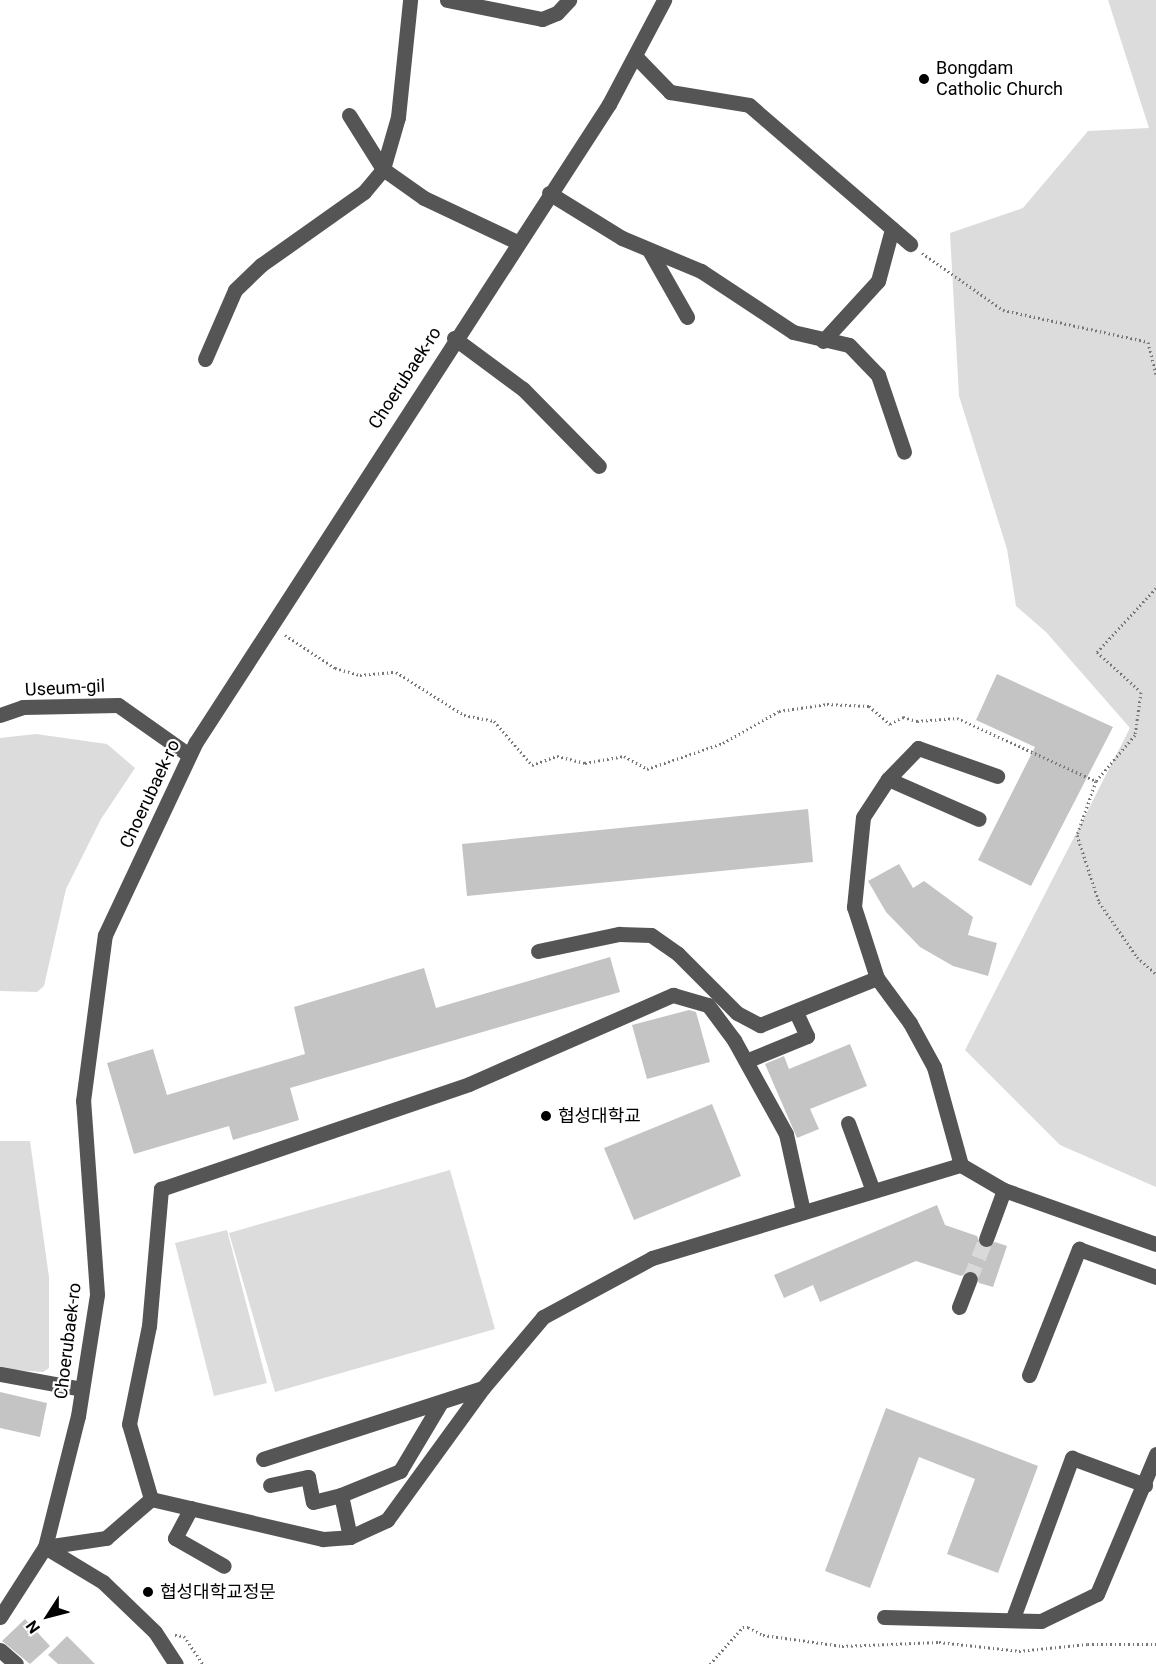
<!DOCTYPE html>
<meta charset="utf-8">
<style>
body{margin:0}
#map{position:relative;width:1156px;height:1664px;overflow:hidden;background:#fff;font-family:Roboto,"Noto Sans KR",sans-serif}
div>[style]{position:absolute}
[style*='--x']{left:calc(var(--x)*1px);top:calc(var(--y)*1px);width:calc(var(--w)*1px);rotate:calc(var(--a)*1deg)}
.green>*{inset:0;background:#dcdcdc}
.building>*{inset:0;background:#c4c4c4}
.minor-tunnel>*{height:15px;margin-top:-7.5px;transform-origin:0;background:repeating-linear-gradient(90deg,#d9d9d9 0 15px,transparent 0 23px)}
.path>*{height:3px;margin-top:-1.5px;transform-origin:0;background:repeating-linear-gradient(90deg,#777 0 1.5px,transparent 0 4.5px)}
.minor>*{height:15px;margin:-7.5px;padding:0 7.5px;transform-origin:7.5px;border-radius:7.5px;background:#555}
.dots>*{width:16px;height:16px;translate:-50% -50%;box-sizing:border-box;border:3px solid #fff;border-radius:50%}
span{translate:-50% -50%;white-space:nowrap;text-align:center;line-height:1.15;-webkit-text-stroke:4.5px #fff;paint-order:stroke}
.poi-label{font-size:18px;color:#000}
.left{translate:0 -50%;text-align:left}
.street-label{font-size:18px;color:#000}
.north{position:absolute;left:18px;top:1586px;width:60px;height:60px;-webkit-text-stroke:4px #fff;paint-order:stroke;rotate:234deg;font-size:16px;font-weight:700;line-height:24px;text-align:center;color:#000}
.north::after{content:'';display:block;margin:auto;width:21px;height:27px;background:#000;clip-path:polygon(50% 0,100% 100%,50% 72%,0 100%)}
</style>
<div id="map">
<div class="green">
<i style="clip-path:polygon(1108px 0,1156px 0,1156px 1187px,1060px 1145px,965px 1050px,1130px 728px,1046px 632px,1016px 606px,1007px 549px,959px 396px,950px 233px,1023px 208px,1088px 131px,1149px 128px)"></i>
<i style="clip-path:polygon(36px 734px,107px 744px,135px 768px,101px 819px,66px 889px,44px 986px,37px 992px,0 991px,0 738px)"></i>
<i style="clip-path:polygon(0 1141px,30px 1141px,49px 1277px,49px 1368px,43px 1372px,0 1369px)"></i>
<i style="clip-path:polygon(450px 1170px,495px 1329px,275px 1392px,229px 1233px)"></i>
<i style="clip-path:polygon(227px 1230px,267px 1383px,214px 1396px,175px 1243px)"></i>
</div>
<div class="building">
<i style="clip-path:polygon(997px 674px,1113px 727px,1031px 886px,978px 860px,1035px 747px,976px 720px)"></i>
<i style="clip-path:polygon(808px 809px,813px 862px,467px 896px,462px 844px)"></i>
<i style="clip-path:polygon(899px 864px,913px 888px,924px 881px,973px 917px,968px 935px,997px 943px,988px 976px,953px 966px,920px 947px,886px 912px,868px 881px)"></i>
<i style="clip-path:polygon(610px 957px,620px 992px,290px 1088px,299px 1120px,233px 1140px,229px 1126px,134px 1154px,107px 1063px,153px 1049px,167px 1095px,305px 1054px,294px 1007px,424px 968px,436px 1008px)"></i>
<i style="clip-path:polygon(689px 1010px,696px 1012px,710px 1062px,647px 1079px,632px 1025px)"></i>
<i style="clip-path:polygon(850px 1044px,867px 1086px,810px 1109px,819px 1129px,797px 1138px,765px 1064px,784px 1056px,789px 1069px)"></i>
<i style="clip-path:polygon(712px 1104px,741px 1176px,634px 1220px,604px 1148px)"></i>
<i style="clip-path:polygon(937px 1205px,945px 1225px,977px 1236px,982px 1248px,995px 1242px,1007px 1246px,993px 1287px,979px 1283px,973px 1270px,961px 1276px,916px 1261px,820px 1302px,813px 1285px,784px 1298px,774px 1275px)"></i>
<i style="clip-path:polygon(0 1392px,47px 1403px,40px 1437px,0 1428px)"></i>
<i style="clip-path:polygon(886px 1408px,1038px 1466px,998px 1573px,947px 1554px,975px 1479px,919px 1457px,870px 1588px,825px 1571px)"></i>
<i style="clip-path:polygon(25px 1619px,50px 1646px,30px 1664px,2px 1641px)"></i>
<i style="clip-path:polygon(67px 1636px,95px 1664px,58px 1664px,48px 1655px)"></i>
</div>
<div class="minor-tunnel">
<i style="--x:970;--y:1279;--w:43;--a:-68.2"></i>
</div>
<div class="path">
<i style="--x:922;--y:253;--w:99;--a:35.1"></i>
<i style="--x:1003;--y:310;--w:148;--a:12.4"></i>
<i style="--x:1148;--y:342;--w:33;--a:76"></i>
<i style="--x:1156;--y:588;--w:87;--a:132.7"></i>
<i style="--x:1097;--y:652;--w:59;--a:42.3"></i>
<i style="--x:1141;--y:692;--w:43;--a:97.9"></i>
<i style="--x:1135;--y:735;--w:60;--a:130.3"></i>
<i style="--x:1096;--y:781;--w:57;--a:109.4"></i>
<i style="--x:1077;--y:835;--w:71;--a:71.8"></i>
<i style="--x:1099;--y:902;--w:67;--a:55.4"></i>
<i style="--x:1137;--y:957;--w:25;--a:42"></i>
<i style="--x:285;--y:635;--w:60;--a:33.4"></i>
<i style="--x:335;--y:668;--w:26;--a:16"></i>
<i style="--x:360;--y:675;--w:36;--a:-5"></i>
<i style="--x:396;--y:672;--w:80;--a:32.3"></i>
<i style="--x:464;--y:715;--w:31;--a:11"></i>
<i style="--x:494;--y:721;--w:58;--a:49.2"></i>
<i style="--x:532;--y:765;--w:27;--a:-20"></i>
<i style="--x:557;--y:756;--w:29;--a:14"></i>
<i style="--x:585;--y:763;--w:40;--a:-10"></i>
<i style="--x:624;--y:756;--w:26;--a:29"></i>
<i style="--x:647;--y:769;--w:80;--a:-18.9"></i>
<i style="--x:723;--y:743;--w:64;--a:-29.7"></i>
<i style="--x:779;--y:711;--w:49;--a:-8.3"></i>
<i style="--x:827;--y:704;--w:42;--a:2.7"></i>
<i style="--x:869;--y:706;--w:28;--a:41"></i>
<i style="--x:890;--y:724;--w:15;--a:-28"></i>
<i style="--x:903;--y:717;--w:15;--a:16"></i>
<i style="--x:917;--y:721;--w:40;--a:-4.3"></i>
<i style="--x:957;--y:718;--w:153;--a:24.4"></i>
<i style="--x:175;--y:1635;--w:9;--a:6"></i>
<i style="--x:184;--y:1636;--w:34;--a:56"></i>
<i style="--x:710;--y:1664;--w:50;--a:-48.3"></i>
<i style="--x:743;--y:1627;--w:5;--a:0"></i>
<i style="--x:748;--y:1627;--w:17;--a:28"></i>
<i style="--x:763;--y:1635;--w:80;--a:7.9"></i>
<i style="--x:842;--y:1646;--w:97;--a:-2.4"></i>
<i style="--x:939;--y:1642;--w:81;--a:6.4"></i>
<i style="--x:1019;--y:1651;--w:69;--a:-5.8"></i>
<i style="--x:1088;--y:1644;--w:68;--a:0"></i>
</div>
<div class="minor">
<i style="--x:447;--y:0;--w:97;--a:11.3"></i>
<i style="--x:542;--y:19;--w:16;--a:-22"></i>
<i style="--x:557;--y:13;--w:18;--a:-47"></i>
<i style="--x:636;--y:57;--w:49;--a:45.8"></i>
<i style="--x:670;--y:92;--w:80;--a:9.3"></i>
<i style="--x:749;--y:105;--w:213;--a:40.8"></i>
<i style="--x:349;--y:115;--w:64;--a:57.8"></i>
<i style="--x:383;--y:169;--w:50;--a:35.3"></i>
<i style="--x:424;--y:198;--w:103;--a:25.3"></i>
<i style="--x:549;--y:193;--w:86;--a:31.7"></i>
<i style="--x:622;--y:238;--w:86;--a:22.7"></i>
<i style="--x:701;--y:271;--w:110;--a:33.5"></i>
<i style="--x:793;--y:332;--w:57;--a:13.1"></i>
<i style="--x:849;--y:345;--w:42;--a:46"></i>
<i style="--x:878;--y:375;--w:81;--a:71.3"></i>
<i style="--x:649;--y:250;--w:77;--a:60.4"></i>
<i style="--x:454;--y:338;--w:86;--a:36.5"></i>
<i style="--x:523;--y:389;--w:108;--a:45.4"></i>
<i style="--x:823;--y:341;--w:81;--a:-47.5"></i>
<i style="--x:878;--y:281;--w:54;--a:-74.9"></i>
<i style="--x:205;--y:359;--w:75;--a:-66.5"></i>
<i style="--x:235;--y:290;--w:36;--a:-44"></i>
<i style="--x:261;--y:265;--w:126;--a:-35.3"></i>
<i style="--x:364;--y:192;--w:30;--a:-50"></i>
<i style="--x:383;--y:169;--w:54;--a:-73.9"></i>
<i style="--x:398;--y:117;--w:118;--a:-84.1"></i>
<i style="--x:0;--y:715;--w:24;--a:-19"></i>
<i style="--x:23;--y:707;--w:95;--a:-1.2"></i>
<i style="--x:118;--y:705;--w:87;--a:35.2"></i>
<i style="--x:888;--y:779;--w:99;--a:23.7"></i>
<i style="--x:538;--y:951;--w:83;--a:-11.9"></i>
<i style="--x:619;--y:934;--w:32;--a:2"></i>
<i style="--x:651;--y:935;--w:33;--a:35"></i>
<i style="--x:678;--y:954;--w:83;--a:45"></i>
<i style="--x:737;--y:1013;--w:26;--a:28"></i>
<i style="--x:760;--y:1025;--w:126;--a:-21.9"></i>
<i style="--x:877;--y:978;--w:56;--a:53.7"></i>
<i style="--x:910;--y:1023;--w:50;--a:61.4"></i>
<i style="--x:934;--y:1067;--w:102;--a:74.6"></i>
<i style="--x:877;--y:978;--w:75;--a:-107.9"></i>
<i style="--x:854;--y:907;--w:90;--a:-84.3"></i>
<i style="--x:863;--y:817;--w:45;--a:-56.7"></i>
<i style="--x:888;--y:779;--w:43;--a:-45.9"></i>
<i style="--x:918;--y:748;--w:84;--a:19.5"></i>
<i style="--x:746;--y:1061;--w:66;--a:-22.3"></i>
<i style="--x:807;--y:1036;--w:26;--a:-115"></i>
<i style="--x:848;--y:1123;--w:72;--a:69.8"></i>
<i style="--x:986;--y:1239;--w:52;--a:-69.8"></i>
<i style="--x:959;--y:1307;--w:30;--a:-69"></i>
<i style="--x:0;--y:1374;--w:83;--a:10.4"></i>
<i style="--x:1029;--y:1375;--w:136;--a:-68.4"></i>
<i style="--x:1079;--y:1249;--w:82;--a:20"></i>
<i style="--x:263;--y:1459;--w:231;--a:-17.9"></i>
<i style="--x:270;--y:1485;--w:39;--a:-12"></i>
<i style="--x:308;--y:1477;--w:25;--a:79"></i>
<i style="--x:313;--y:1502;--w:29;--a:-14"></i>
<i style="--x:341;--y:1495;--w:43;--a:77.9"></i>
<i style="--x:341;--y:1495;--w:64;--a:-22.1"></i>
<i style="--x:400;--y:1471;--w:78;--a:-59.2"></i>
<i style="--x:151;--y:1499;--w:78;--a:-106.3"></i>
<i style="--x:129;--y:1424;--w:100;--a:-78.5"></i>
<i style="--x:149;--y:1326;--w:138;--a:-85"></i>
<i style="--x:161;--y:1189;--w:325;--a:-18.8"></i>
<i style="--x:469;--y:1084;--w:223;--a:-23.6"></i>
<i style="--x:673;--y:995;--w:36;--a:16"></i>
<i style="--x:708;--y:1005;--w:44;--a:53.4"></i>
<i style="--x:734;--y:1040;--w:107;--a:61"></i>
<i style="--x:786;--y:1134;--w:79;--a:77.6"></i>
<i style="--x:191;--y:1508;--w:34;--a:118"></i>
<i style="--x:175;--y:1538;--w:56;--a:29.7"></i>
<i style="--x:45;--y:1547;--w:62;--a:-8.4"></i>
<i style="--x:106;--y:1538;--w:60;--a:-40.9"></i>
<i style="--x:151;--y:1499;--w:177;--a:13.1"></i>
<i style="--x:323;--y:1539;--w:27;--a:-4"></i>
<i style="--x:350;--y:1537;--w:41;--a:-24.7"></i>
<i style="--x:387;--y:1520;--w:163;--a:-54"></i>
<i style="--x:483;--y:1388;--w:93;--a:-49.8"></i>
<i style="--x:543;--y:1317;--w:124;--a:-28.4"></i>
<i style="--x:652;--y:1258;--w:323;--a:-16.8"></i>
<i style="--x:961;--y:1165;--w:50;--a:30.2"></i>
<i style="--x:1004;--y:1190;--w:161;--a:19.6"></i>
<i style="--x:45;--y:1547;--w:68;--a:31.1"></i>
<i style="--x:103;--y:1582;--w:72;--a:43.9"></i>
<i style="--x:155;--y:1632;--w:38;--a:57"></i>
<i style="--x:0;--y:1617;--w:83;--a:-57.3"></i>
<i style="--x:45;--y:1547;--w:135;--a:-75.9"></i>
<i style="--x:78;--y:1416;--w:123;--a:-81.1"></i>
<i style="--x:97;--y:1294;--w:194;--a:-94.1"></i>
<i style="--x:83;--y:1101;--w:167;--a:-82.5"></i>
<i style="--x:105;--y:935;--w:213;--a:-64.8"></i>
<i style="--x:196;--y:742;--w:760;--a:-57.08"></i>
<i style="--x:609;--y:104;--w:118;--a:-62.1"></i>
<i style="--x:884;--y:1617;--w:157;--a:1.5"></i>
<i style="--x:1041;--y:1621;--w:62;--a:-25.7"></i>
<i style="--x:1097;--y:1594;--w:152;--a:-67.1"></i>
<i style="--x:1013;--y:1618;--w:171;--a:-69.8"></i>
<i style="--x:1072;--y:1458;--w:78;--a:20.3"></i>
<i style="--x:0;--y:1650;--w:21;--a:41"></i>
</div>
<div class="dots">
<i style="left:924px;top:79px;background:#000"></i>
<i style="left:546px;top:1116px;background:#000"></i>
<i style="left:148px;top:1592px;background:#000"></i>
</div>
<div class="poi-label">
<span class="left" style="left:936px;top:79px">Bongdam<br>Catholic Church</span>
<span class="left" style="left:558px;top:1116px">협성대학교</span>
<span class="left" style="left:160px;top:1592px">협성대학교정문</span>
</div>
<div class="street-label">
<span style="left:405px;top:378px;rotate:-57deg">Choerubaek-ro</span>
<span style="left:65px;top:688px;rotate:-3deg">Useum-gil</span>
<span style="left:150px;top:794px;rotate:-65deg">Choerubaek-ro</span>
<span style="left:68px;top:1341px;rotate:-83deg">Choerubaek-ro</span>
</div>
<div class="north">N</div>
</div>
